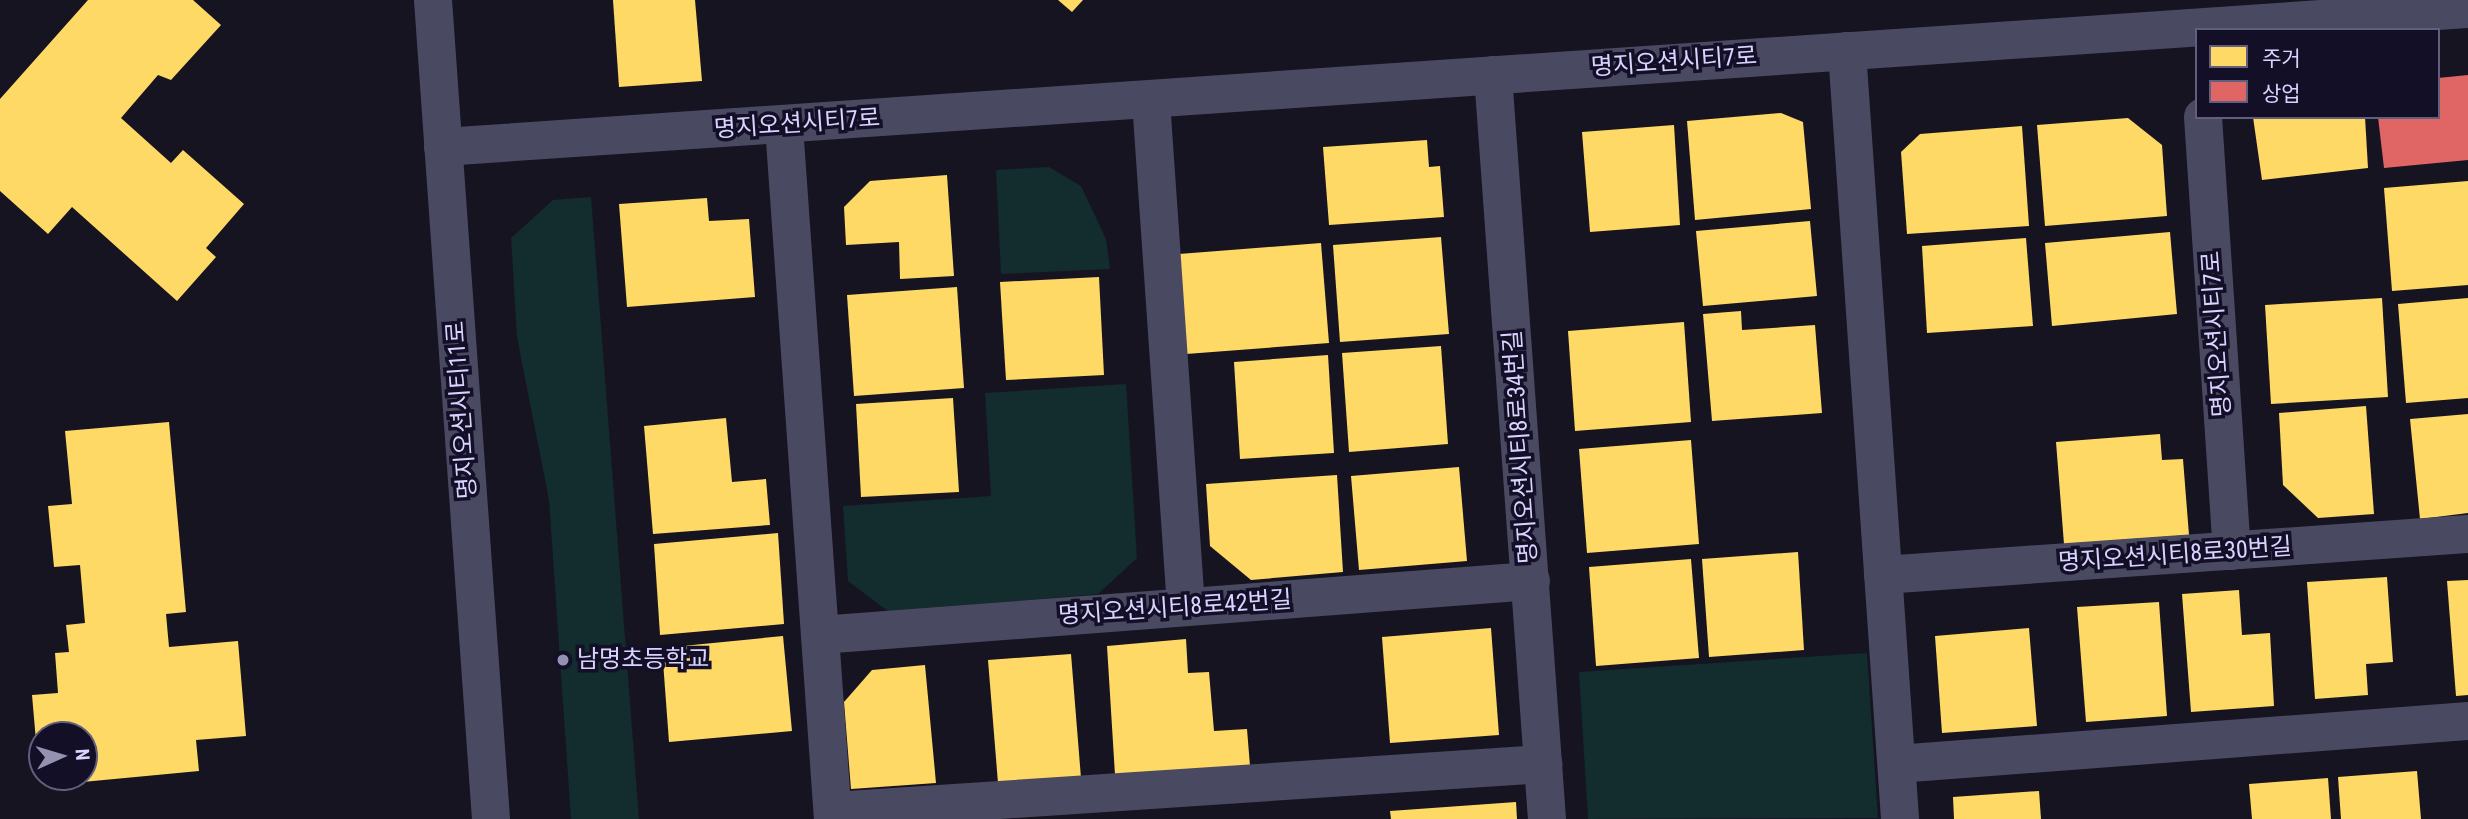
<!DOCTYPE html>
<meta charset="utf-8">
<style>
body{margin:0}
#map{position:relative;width:2468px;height:819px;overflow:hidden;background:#161421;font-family:"Roboto Condensed","Noto Sans KR",sans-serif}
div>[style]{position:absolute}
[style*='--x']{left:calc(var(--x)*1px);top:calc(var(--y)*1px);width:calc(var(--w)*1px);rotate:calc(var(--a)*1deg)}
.green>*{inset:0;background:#132c2d}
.homes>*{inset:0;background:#ffd966}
.shops>*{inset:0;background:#e06666}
.street>*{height:38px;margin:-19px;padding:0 19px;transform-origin:19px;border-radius:19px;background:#4a4962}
.dots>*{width:19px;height:19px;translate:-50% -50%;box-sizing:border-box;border:4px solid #130f26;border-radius:50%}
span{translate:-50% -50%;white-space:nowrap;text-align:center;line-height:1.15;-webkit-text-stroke:7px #130f26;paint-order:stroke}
.street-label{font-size:24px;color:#d9d4ff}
.poi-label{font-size:24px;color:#d9d4ff}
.left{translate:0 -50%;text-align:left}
.legend{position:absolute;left:2195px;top:28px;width:245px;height:91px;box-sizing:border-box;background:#130f26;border:2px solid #625e7d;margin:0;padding:9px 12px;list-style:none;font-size:21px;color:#d9d4ff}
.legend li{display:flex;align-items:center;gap:14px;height:35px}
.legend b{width:35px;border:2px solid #625e7d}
.north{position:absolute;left:28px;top:721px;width:70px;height:70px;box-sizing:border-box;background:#130f26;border:2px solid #625e7d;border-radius:50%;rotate:86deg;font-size:19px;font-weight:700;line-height:28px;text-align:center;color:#d9d4ff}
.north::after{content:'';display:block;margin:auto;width:24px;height:32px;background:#9591b1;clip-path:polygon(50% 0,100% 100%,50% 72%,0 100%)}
</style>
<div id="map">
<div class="green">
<i style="clip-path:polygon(1049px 167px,1081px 186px,1106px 239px,1110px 269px,1001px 274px,996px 170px)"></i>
<i style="clip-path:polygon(591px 197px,639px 819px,571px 819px,549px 500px,517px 337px,511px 238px,553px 200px)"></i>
<i style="clip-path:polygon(1126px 384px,1137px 558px,1098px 594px,889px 612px,848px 581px,843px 506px,991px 496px,985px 393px)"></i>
<i style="clip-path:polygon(1867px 653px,1878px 818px,1588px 819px,1579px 672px)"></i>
</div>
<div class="homes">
<i style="clip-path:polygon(88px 0,193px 0,221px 25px,171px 80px,158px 75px,121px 118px,171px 163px,183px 150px,244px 204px,206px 248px,216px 257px,177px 301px,72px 207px,48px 234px,0 191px,0 99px)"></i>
<i style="clip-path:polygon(613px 0,695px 0,702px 81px,619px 87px)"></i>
<i style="clip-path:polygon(1058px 0,1083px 0,1072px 12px)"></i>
<i style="clip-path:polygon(1781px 113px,1803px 122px,1811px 209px,1695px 220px,1687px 121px)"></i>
<i style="clip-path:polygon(2253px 117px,2365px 117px,2368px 168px,2262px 180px)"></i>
<i style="clip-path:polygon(2128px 118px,2162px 145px,2167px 216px,2045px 226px,2037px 125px)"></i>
<i style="clip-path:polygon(1674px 125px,1680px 225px,1590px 232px,1582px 132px)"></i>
<i style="clip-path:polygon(2022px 126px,2029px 226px,1907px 234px,1901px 152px,1920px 134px)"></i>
<i style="clip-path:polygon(1427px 140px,1429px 167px,1440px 166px,1444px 217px,1329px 225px,1323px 147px)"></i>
<i style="clip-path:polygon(947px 175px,954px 276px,900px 279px,899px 242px,846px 245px,844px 207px,870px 181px)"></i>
<i style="clip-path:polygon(2468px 181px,2468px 285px,2392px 291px,2384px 188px)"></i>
<i style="clip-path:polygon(707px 198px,709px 221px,749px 219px,755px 297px,627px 307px,619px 204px)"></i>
<i style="clip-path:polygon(1810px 221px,1817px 296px,1703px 306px,1696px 231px)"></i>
<i style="clip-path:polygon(2170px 232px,2177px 314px,2052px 326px,2045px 243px)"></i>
<i style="clip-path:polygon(1441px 237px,1449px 334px,1340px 342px,1333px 245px)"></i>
<i style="clip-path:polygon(2026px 238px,2033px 326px,1927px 333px,1922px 246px)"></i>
<i style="clip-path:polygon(1321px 243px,1329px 343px,1186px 354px,1179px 254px)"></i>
<i style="clip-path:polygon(1099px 277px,1104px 375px,1006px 380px,1000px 282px)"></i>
<i style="clip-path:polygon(957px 287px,964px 388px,854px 396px,847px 295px)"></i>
<i style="clip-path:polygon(2382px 298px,2388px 397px,2271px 404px,2265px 305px)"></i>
<i style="clip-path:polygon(2468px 298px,2468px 398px,2406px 403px,2398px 304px)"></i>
<i style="clip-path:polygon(1741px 311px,1742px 330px,1815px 325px,1822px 413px,1712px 421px,1703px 314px)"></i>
<i style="clip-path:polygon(1684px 322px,1691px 422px,1575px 431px,1568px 331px)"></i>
<i style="clip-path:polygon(1441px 346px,1448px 444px,1349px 452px,1342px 353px)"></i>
<i style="clip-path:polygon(1328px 355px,1334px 453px,1240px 459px,1234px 362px)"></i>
<i style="clip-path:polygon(953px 398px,959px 492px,861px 497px,856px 404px)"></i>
<i style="clip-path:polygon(2366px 406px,2374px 514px,2318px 518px,2283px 485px,2279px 413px)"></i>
<i style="clip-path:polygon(2468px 414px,2468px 513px,2420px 519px,2410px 419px)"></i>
<i style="clip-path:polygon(726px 418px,732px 482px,766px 479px,770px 525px,653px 534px,644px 426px)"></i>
<i style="clip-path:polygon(169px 422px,186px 612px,166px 614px,169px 647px,238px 641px,246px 736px,196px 740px,199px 771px,72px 783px,71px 777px,84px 777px,84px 735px,42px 735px,42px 764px,38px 764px,32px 695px,58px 693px,55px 653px,69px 652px,66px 625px,85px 623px,80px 565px,54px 567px,48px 506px,72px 504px,65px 431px)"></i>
<i style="clip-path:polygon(2160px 434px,2162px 460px,2183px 459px,2189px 535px,2064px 544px,2056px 442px)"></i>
<i style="clip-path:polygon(1691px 440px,1699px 544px,1587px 553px,1579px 449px)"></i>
<i style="clip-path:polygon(1459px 467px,1467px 561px,1359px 570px,1351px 476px)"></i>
<i style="clip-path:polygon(1337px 475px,1343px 572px,1251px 580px,1210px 546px,1206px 484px)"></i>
<i style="clip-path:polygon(778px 533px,784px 624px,660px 635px,654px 544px)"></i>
<i style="clip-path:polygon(1798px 552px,1804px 650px,1709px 657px,1702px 559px)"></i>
<i style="clip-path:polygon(1691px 559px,1699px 658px,1596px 666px,1589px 567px)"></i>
<i style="clip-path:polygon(2387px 577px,2393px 662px,2366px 664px,2368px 695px,2315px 699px,2307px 582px)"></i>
<i style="clip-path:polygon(2468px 580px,2468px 695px,2456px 696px,2447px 581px)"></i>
<i style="clip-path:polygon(2239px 590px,2242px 635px,2270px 633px,2274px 706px,2191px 712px,2182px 594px)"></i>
<i style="clip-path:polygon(2159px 602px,2167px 716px,2086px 722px,2077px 607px)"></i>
<i style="clip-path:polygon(1491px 628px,1499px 735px,1390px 743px,1382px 637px)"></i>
<i style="clip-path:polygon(2029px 628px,2037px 726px,1942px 733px,1935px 636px)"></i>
<i style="clip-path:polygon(783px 636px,792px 731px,669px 742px,662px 648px)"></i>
<i style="clip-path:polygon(1186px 639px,1188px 673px,1209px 672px,1214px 731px,1247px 729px,1250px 766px,1115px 775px,1107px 646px)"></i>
<i style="clip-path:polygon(1071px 654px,1081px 778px,998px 783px,988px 660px)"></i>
<i style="clip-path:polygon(925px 665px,936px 783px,851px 789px,844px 702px,872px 670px)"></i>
<i style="clip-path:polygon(2417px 771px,2421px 819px,2341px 819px,2338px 777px)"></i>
<i style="clip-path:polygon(2328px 778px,2331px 819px,2252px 819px,2249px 784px)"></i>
<i style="clip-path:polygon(2039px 791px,2041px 819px,1954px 819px,1953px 797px)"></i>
<i style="clip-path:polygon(1516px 802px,1517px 819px,1391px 819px,1390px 811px)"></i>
</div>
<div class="shops">
<i style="clip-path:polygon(2468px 75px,2468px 160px,2384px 168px,2378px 117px,2438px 117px,2438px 78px)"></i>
</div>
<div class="street">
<i style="--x:433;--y:0;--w:821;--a:85.95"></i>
<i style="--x:1847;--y:51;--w:770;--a:86.05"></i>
<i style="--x:1493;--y:75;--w:746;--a:85.85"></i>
<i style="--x:1151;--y:101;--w:507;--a:86.04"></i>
<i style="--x:2203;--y:117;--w:435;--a:86.2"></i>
<i style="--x:784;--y:126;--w:695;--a:85.96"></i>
<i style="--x:443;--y:147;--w:2030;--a:-3.9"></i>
<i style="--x:1883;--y:575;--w:586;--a:-4.01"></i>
<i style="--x:820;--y:635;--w:713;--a:-4.34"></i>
<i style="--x:1897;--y:764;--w:573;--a:-4.31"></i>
<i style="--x:833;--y:811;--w:712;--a:-3.79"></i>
</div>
<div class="dots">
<i style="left:563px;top:660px;background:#9591b1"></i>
</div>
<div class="street-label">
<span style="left:1674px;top:62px;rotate:-4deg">명지오션시티7로</span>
<span style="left:797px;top:124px;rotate:-4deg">명지오션시티7로</span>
<span style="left:2217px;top:334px;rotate:-94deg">명지오션시티7로</span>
<span style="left:462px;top:410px;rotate:-94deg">명지오션시티11로</span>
<span style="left:1521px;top:447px;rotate:-94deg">명지오션시티8로34번길</span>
<span style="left:2175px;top:555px;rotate:-4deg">명지오션시티8로30번길</span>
<span style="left:1175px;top:608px;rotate:-4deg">명지오션시티8로42번길</span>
</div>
<div class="poi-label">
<span class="left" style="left:577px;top:660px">남명초등학교</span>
</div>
<ul class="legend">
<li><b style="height:19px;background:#ffd966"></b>주거</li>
<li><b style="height:19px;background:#e06666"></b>상업</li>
</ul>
<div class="north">N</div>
</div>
